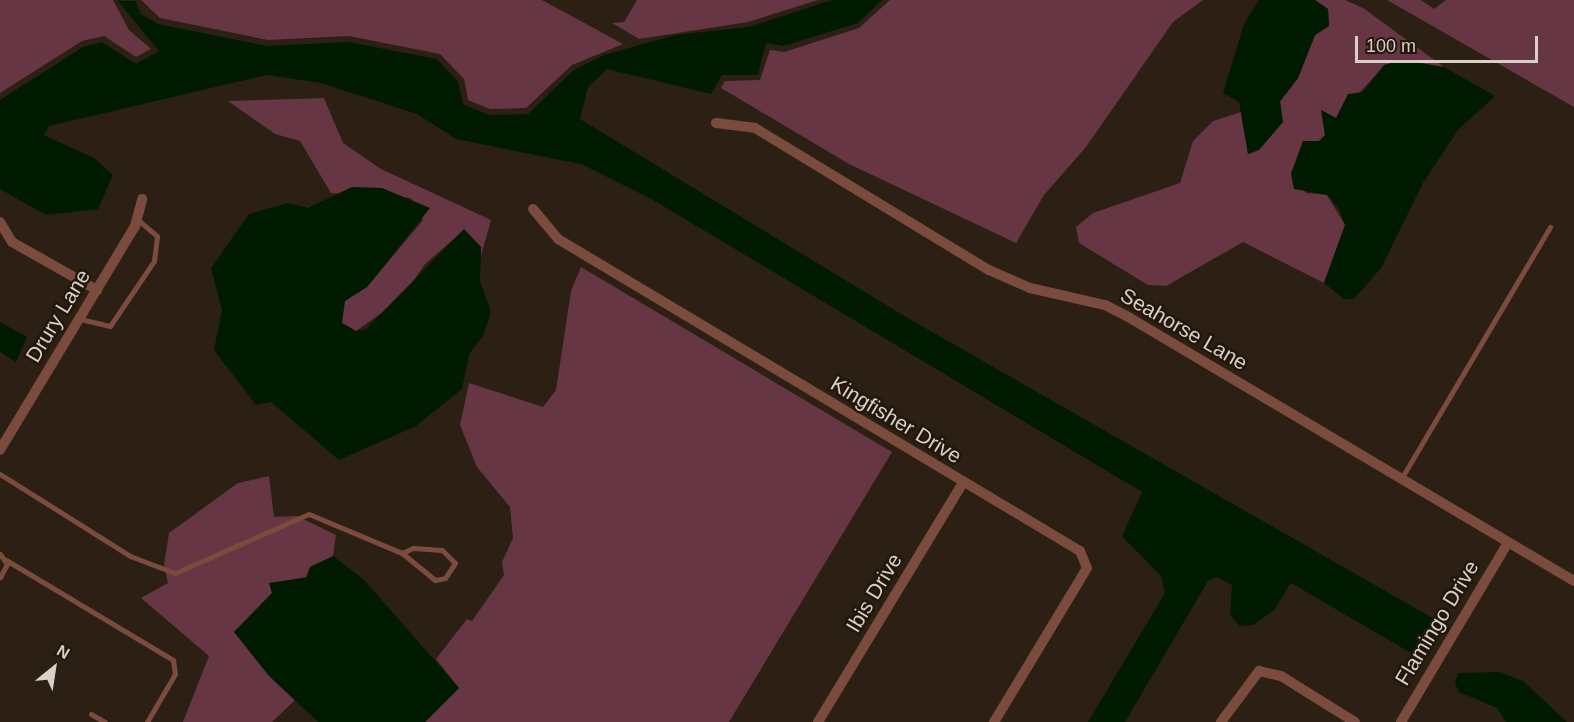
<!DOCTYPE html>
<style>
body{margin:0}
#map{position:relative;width:1574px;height:722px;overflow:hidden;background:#2b2013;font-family:Arial,sans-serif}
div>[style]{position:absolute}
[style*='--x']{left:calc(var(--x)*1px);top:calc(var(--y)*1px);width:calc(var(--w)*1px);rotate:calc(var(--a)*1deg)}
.green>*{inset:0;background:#673644}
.water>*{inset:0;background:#001b00}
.service>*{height:5px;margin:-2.5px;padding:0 2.5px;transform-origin:2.5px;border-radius:2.5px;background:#7b4c3e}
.minor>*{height:10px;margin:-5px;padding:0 5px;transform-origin:5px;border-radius:5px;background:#7b4c3e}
span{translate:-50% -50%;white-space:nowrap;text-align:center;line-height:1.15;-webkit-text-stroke:5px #22170a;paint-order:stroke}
.street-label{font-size:21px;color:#d8d0c8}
.north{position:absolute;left:24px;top:638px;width:60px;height:60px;-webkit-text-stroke:4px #22170a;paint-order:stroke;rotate:30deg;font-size:16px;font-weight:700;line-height:24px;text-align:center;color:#d8d0c8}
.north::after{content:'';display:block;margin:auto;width:21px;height:27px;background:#d8d0c8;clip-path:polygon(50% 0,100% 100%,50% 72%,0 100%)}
.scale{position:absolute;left:1355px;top:36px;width:183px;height:27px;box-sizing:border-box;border:3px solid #d8d0c8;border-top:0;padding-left:8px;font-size:18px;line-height:21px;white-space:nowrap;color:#d8d0c8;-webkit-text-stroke:4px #22170a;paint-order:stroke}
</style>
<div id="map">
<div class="green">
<i style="clip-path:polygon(0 0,113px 0,129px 30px,151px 49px,136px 57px,104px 36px,82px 41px,0 93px)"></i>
<i style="clip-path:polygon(141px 0,542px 0,623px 44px,572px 65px,526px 108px,490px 109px,468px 100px,464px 79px,440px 54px,349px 36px,268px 40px,160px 18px)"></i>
<i style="clip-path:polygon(637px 0,818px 0,748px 22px,639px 39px,612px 23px,624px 22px)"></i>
<i style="clip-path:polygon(890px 0,1203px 0,1173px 22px,1086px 147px,1044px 195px,1016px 243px,849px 164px,721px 88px,725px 81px,760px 80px,770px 50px,784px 52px,859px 28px)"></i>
<i style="clip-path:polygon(1315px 0,1345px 0,1363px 8px,1444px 67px,1402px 60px,1385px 65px,1336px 118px,1322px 111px,1325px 135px,1319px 141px,1303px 141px,1291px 174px,1306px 193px,1327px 195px,1345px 225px,1324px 283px,1243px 242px,1166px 286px,1148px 285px,1079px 243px,1076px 227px,1093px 213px,1180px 183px,1193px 141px,1213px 121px,1241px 112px,1248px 154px,1259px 150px,1282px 122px,1280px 102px,1298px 78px,1315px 35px,1329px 26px,1328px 9px)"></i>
<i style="clip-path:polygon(1387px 0,1421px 0,1434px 9px,1446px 0,1574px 0,1574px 107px)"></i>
<i style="clip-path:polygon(324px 98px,343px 143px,381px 169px,491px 220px,481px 256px,481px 247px,464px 230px,425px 264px,401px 299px,356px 331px,342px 323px,340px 314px,345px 301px,367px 287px,423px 220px,411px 198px,331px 193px,300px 141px,275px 134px,228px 101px)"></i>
<i style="clip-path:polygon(581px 267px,892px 452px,729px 722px,425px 722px,459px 688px,436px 659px,467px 619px,472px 621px,504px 575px,502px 562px,513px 538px,510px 507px,477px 467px,460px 425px,469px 383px,543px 407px,556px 390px,571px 291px)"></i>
<i style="clip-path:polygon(269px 476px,274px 517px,297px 516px,336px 535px,333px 556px,306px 577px,270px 583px,272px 593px,234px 632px,295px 700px,272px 722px,183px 722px,209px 656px,141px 598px,168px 583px,164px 565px,169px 533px,238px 483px)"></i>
</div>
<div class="water">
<i style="clip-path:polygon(832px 0,882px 0,858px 23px,783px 46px,766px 43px,758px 75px,722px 75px,711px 94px,607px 69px,588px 87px,580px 119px,906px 317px,1436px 620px,1416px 656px,1291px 583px,1274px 610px,1253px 625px,1240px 626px,1230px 615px,1232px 585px,1217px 577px,1208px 581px,1125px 722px,1088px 722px,1165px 593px,1161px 576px,1122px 536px,1142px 492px,653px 200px,581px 164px,456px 139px,417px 114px,321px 83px,267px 75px,49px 126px,44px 135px,94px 158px,113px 175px,98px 209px,46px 215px,0 189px,0 100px,83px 47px,102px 42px,136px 64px,159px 51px,118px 1px,135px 1px,141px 14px,158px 24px,267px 46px,348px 42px,437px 59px,458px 82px,463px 104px,489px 115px,528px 114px,574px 70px,604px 55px,675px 35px,749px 27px)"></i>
<i style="clip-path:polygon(1315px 0,1328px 9px,1329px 26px,1315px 35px,1298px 78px,1280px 101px,1283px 122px,1259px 150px,1248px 154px,1239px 102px,1223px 93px,1244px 24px,1259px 0)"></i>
<i style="clip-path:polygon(1402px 60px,1444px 67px,1495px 96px,1458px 130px,1423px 183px,1381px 268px,1354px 299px,1344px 299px,1324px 283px,1345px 225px,1339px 209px,1327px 195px,1294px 189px,1291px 174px,1303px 141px,1319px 141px,1325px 135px,1321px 110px,1336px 118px,1348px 94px,1363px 92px,1384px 65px)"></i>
<i style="clip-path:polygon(352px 187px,382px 188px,430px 208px,367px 287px,345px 301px,342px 323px,356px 331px,366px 329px,464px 229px,481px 247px,480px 281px,491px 312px,483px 336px,469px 354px,462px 389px,416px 426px,339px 460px,271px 402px,256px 405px,214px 350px,222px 310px,211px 268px,249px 214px,288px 203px,308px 208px)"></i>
<i style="clip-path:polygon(0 322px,27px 337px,16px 362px,0 352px)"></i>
<i style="clip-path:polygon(333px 556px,364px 580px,459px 688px,425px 722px,318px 722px,269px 676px,234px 632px,272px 593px,269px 583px,306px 578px,310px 567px)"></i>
<i style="clip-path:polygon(1499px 672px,1523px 681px,1567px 722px,1506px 722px,1497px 708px,1459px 692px,1455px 683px,1458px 673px)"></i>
</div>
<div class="service">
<i style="--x:80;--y:319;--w:31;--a:13"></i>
<i style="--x:110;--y:326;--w:78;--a:-55.9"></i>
<i style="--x:154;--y:261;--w:25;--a:-83"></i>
<i style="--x:157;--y:236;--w:26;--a:-140"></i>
<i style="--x:0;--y:474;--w:154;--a:32.2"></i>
<i style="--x:130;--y:556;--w:48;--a:20.7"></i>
<i style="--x:175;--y:573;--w:146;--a:-23.8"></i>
<i style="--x:309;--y:514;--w:101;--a:22.8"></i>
<i style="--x:402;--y:553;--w:43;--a:39.3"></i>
<i style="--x:435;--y:580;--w:10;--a:-11"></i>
<i style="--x:445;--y:578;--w:18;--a:-56"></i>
<i style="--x:455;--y:563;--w:18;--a:-135"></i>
<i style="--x:442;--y:550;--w:29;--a:-176"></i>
<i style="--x:413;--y:548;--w:12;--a:156"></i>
<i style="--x:1401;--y:479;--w:293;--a:-59.4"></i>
<i style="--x:0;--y:554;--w:12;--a:55"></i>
<i style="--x:7;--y:564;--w:15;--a:118"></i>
<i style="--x:6;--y:560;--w:195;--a:30.9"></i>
<i style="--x:173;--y:660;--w:14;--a:82"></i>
<i style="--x:175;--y:674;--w:56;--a:120.3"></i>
<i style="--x:91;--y:714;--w:16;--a:30"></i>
</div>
<div class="minor">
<i style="--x:716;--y:123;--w:39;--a:7"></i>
<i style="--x:755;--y:128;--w:274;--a:31.3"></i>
<i style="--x:989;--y:270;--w:45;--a:23.7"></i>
<i style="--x:1030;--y:288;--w:77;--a:12.8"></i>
<i style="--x:1105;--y:305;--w:28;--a:27"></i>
<i style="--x:1130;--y:318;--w:516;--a:30.64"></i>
<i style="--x:533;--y:209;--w:39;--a:50"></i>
<i style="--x:558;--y:239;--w:608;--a:30.87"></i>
<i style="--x:1080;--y:551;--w:18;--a:68"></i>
<i style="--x:1087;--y:568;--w:180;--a:121.1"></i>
<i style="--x:0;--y:222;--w:23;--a:59"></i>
<i style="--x:12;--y:242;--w:98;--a:29.5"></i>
<i style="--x:0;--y:450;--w:262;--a:-58.9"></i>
<i style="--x:135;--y:226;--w:28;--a:-75"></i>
<i style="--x:818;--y:722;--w:280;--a:-58.8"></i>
<i style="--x:1221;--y:722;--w:64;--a:-53.3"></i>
<i style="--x:1259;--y:671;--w:23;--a:13"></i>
<i style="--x:1281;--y:676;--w:87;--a:31.9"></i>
<i style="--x:1401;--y:722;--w:207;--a:-59.2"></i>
</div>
<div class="street-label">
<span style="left:58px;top:316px;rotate:-59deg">Drury Lane</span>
<span style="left:1184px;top:329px;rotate:30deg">Seahorse Lane</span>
<span style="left:896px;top:420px;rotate:31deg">Kingfisher Drive</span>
<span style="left:874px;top:593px;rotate:-59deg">Ibis Drive</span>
<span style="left:1437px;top:623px;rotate:-59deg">Flamingo Drive</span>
</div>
<div class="north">N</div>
<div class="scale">100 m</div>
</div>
